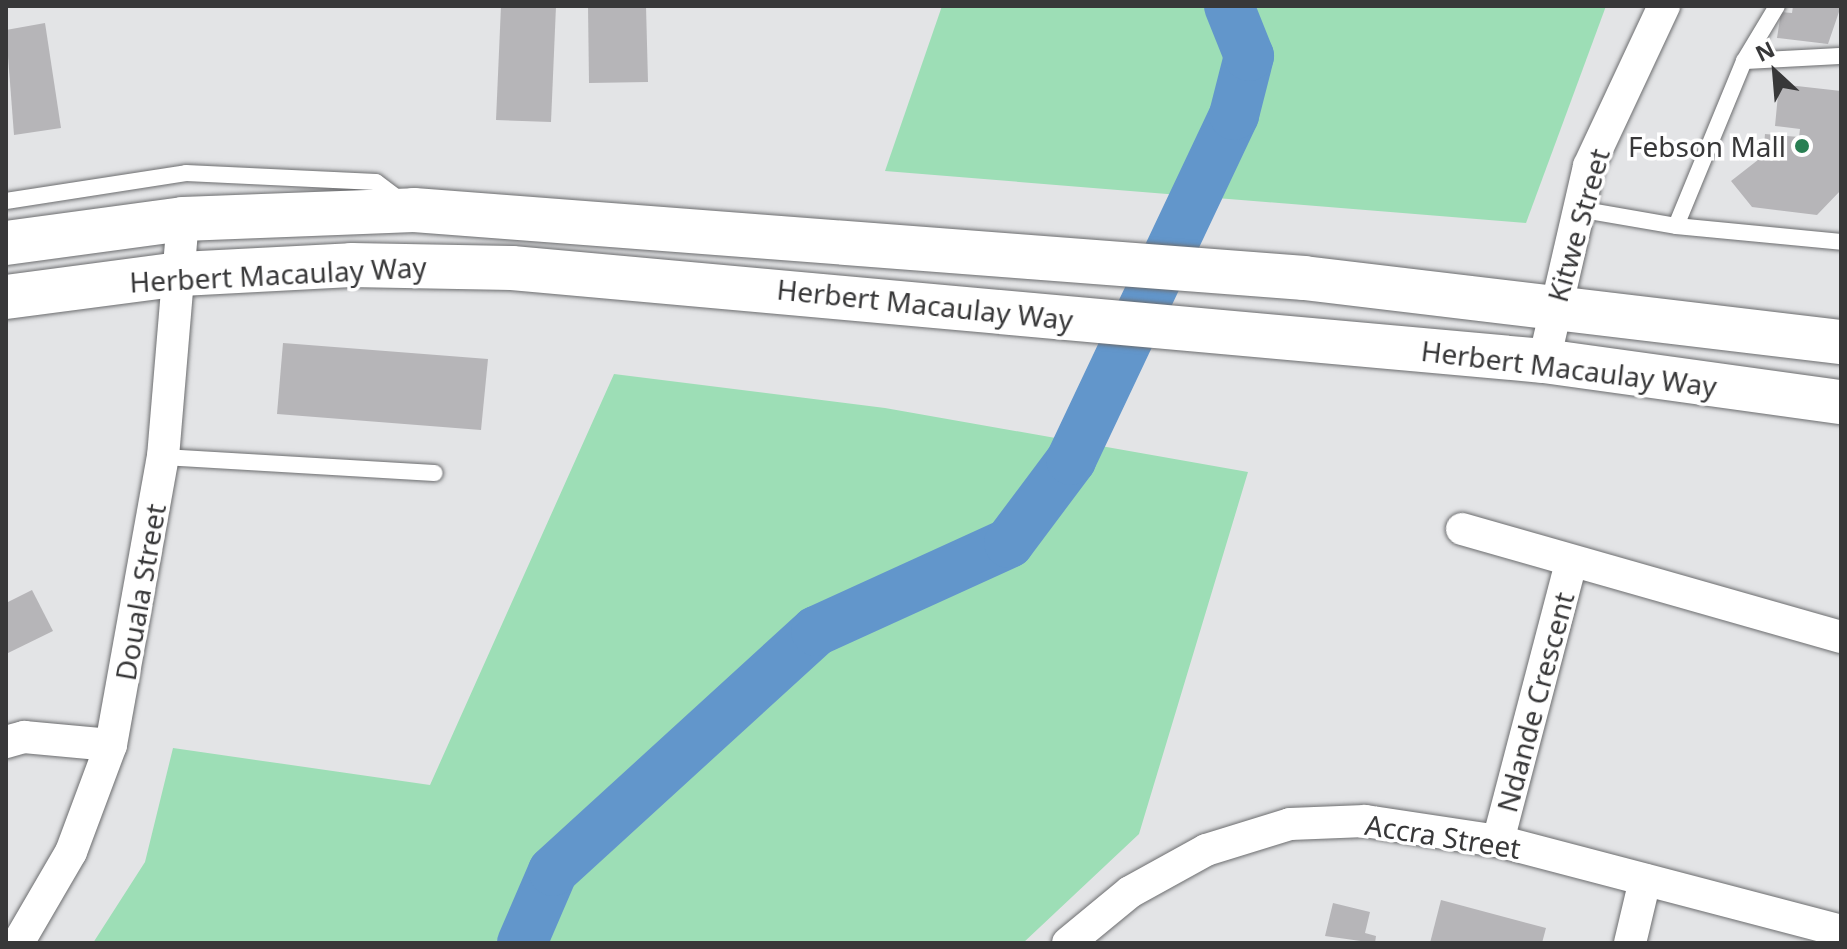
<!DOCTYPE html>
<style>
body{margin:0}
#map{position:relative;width:1847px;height:949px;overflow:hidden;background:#e3e4e6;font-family:"Noto Sans",sans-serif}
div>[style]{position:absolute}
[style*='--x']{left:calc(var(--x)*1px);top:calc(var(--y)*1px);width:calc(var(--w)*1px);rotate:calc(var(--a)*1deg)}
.green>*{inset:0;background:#9ddeb6}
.river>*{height:50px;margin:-25px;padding:0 25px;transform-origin:25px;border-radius:25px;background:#6296cb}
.building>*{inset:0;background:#b6b5b8}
.roads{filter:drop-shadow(0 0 2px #6c6d6f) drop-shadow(0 0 2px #6c6d6f)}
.lane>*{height:16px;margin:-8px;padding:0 8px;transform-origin:8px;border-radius:8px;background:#fff}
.street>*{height:32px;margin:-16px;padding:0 16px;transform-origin:16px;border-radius:16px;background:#fff}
.secondary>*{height:44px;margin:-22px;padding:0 22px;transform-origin:22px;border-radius:22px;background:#fff}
.dots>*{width:22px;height:22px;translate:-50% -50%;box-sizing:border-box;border:4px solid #fff;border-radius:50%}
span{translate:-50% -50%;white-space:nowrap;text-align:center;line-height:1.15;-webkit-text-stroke:7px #fff;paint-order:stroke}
.poi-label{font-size:28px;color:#383839}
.right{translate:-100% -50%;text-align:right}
.street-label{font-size:28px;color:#383839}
.frame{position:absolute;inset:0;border:8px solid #383839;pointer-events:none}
.north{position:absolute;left:1735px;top:32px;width:80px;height:80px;-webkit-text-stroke:6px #fff;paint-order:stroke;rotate:334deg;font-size:22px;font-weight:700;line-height:32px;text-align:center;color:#383839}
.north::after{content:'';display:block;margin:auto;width:28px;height:36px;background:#383839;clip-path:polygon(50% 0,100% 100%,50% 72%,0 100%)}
</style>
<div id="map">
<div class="green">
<i style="clip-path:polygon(942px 6px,1606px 6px,1526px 223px,885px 171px)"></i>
<i style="clip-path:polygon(614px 374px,885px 408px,1248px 472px,1139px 834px,1023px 943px,93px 943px,145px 862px,173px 748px,430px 785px)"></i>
</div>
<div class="river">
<i style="--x:522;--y:943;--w:78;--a:-66.7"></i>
<i style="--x:553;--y:871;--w:356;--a:-42.4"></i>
<i style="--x:816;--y:631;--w:212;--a:-24.5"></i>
<i style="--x:1009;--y:543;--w:104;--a:-53.2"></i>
<i style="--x:1071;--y:460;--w:382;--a:-64.7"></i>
<i style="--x:1234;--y:115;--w:61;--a:-75.7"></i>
<i style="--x:1249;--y:56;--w:54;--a:-111.8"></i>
</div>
<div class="building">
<i style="clip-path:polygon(501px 6px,556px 6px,551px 122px,496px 120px)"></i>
<i style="clip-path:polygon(588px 6px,646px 6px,648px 82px,589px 83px)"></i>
<i style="clip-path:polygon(1793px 6px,1841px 6px,1828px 44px,1777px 38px,1781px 12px,1792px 13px)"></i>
<i style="clip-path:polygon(45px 23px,61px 128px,14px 135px,6px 30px)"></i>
<i style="clip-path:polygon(1779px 84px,1841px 91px,1841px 190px,1817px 215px,1752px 207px,1731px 181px,1763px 156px,1765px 134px,1799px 137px,1800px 129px,1775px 126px)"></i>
<i style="clip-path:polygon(283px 343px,488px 359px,481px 430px,277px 414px)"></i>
<i style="clip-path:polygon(32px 590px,53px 631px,6px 654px,6px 603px)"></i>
<i style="clip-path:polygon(1441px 900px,1546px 928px,1542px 943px,1430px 943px)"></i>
<i style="clip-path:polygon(1333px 903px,1370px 912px,1365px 933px,1376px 936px,1375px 943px,1325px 936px)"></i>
</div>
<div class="roads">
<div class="lane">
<i style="--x:1777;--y:6;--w:64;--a:121"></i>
<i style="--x:1744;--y:61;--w:178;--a:112.4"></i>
<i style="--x:1676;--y:226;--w:166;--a:5.5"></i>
<i style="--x:1744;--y:61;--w:97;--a:-3"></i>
<i style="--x:6;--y:201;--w:182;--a:-8.8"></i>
<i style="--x:186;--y:173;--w:190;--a:2.7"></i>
<i style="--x:376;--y:182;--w:34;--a:37"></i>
<i style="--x:1578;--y:209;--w:99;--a:9.8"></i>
<i style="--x:163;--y:457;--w:272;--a:3.4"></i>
</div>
<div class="street">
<i style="--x:1544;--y:361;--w:200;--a:-77"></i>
<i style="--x:1589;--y:166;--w:177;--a:-64.9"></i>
<i style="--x:1462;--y:529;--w:394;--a:15.9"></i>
<i style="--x:6;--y:742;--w:19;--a:-16"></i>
<i style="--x:24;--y:737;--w:87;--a:5.3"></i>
<i style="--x:1498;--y:841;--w:288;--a:-75.3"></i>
<i style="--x:18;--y:943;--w:105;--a:-59.8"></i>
<i style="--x:71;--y:852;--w:114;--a:-69.5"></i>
<i style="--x:111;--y:745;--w:293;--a:-79.8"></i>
<i style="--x:163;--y:457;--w:239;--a:-85.2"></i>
<i style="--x:1068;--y:943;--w:80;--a:-39.4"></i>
<i style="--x:1130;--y:892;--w:87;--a:-28.9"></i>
<i style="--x:1206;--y:850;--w:88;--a:-17.2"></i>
<i style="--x:1290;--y:824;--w:75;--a:-2.3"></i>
<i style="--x:1365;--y:821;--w:134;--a:8.6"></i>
<i style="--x:1498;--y:841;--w:355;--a:14.7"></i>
<i style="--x:1630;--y:943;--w:65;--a:-76.6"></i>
</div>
<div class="secondary">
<i style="--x:6;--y:243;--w:179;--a:-7.7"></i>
<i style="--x:183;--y:219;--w:231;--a:-2.2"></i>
<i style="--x:414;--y:210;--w:893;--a:4.37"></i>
<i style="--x:1304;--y:278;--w:541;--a:6.8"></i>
<i style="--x:6;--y:297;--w:177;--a:-7.5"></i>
<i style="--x:181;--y:274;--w:170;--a:-3"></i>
<i style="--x:351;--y:265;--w:161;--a:1.1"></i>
<i style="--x:512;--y:268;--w:1036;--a:5.15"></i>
<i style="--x:1544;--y:361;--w:300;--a:7.9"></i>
</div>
</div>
<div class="dots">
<i style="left:1802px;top:146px;background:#297f53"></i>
</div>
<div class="poi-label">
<span class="right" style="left:1786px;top:146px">Febson Mall</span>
</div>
<div class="street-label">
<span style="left:1578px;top:225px;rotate:-74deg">Kitwe Street</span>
<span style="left:278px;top:274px;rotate:-3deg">Herbert Macaulay Way</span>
<span style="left:925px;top:304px;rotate:6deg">Herbert Macaulay Way</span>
<span style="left:1569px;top:368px;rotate:7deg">Herbert Macaulay Way</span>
<span style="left:140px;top:592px;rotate:-80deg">Douala Street</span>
<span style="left:1535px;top:702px;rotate:-75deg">Ndande Crescent</span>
<span style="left:1443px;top:836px;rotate:9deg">Accra Street</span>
</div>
<div class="frame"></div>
<div class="north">N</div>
</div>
